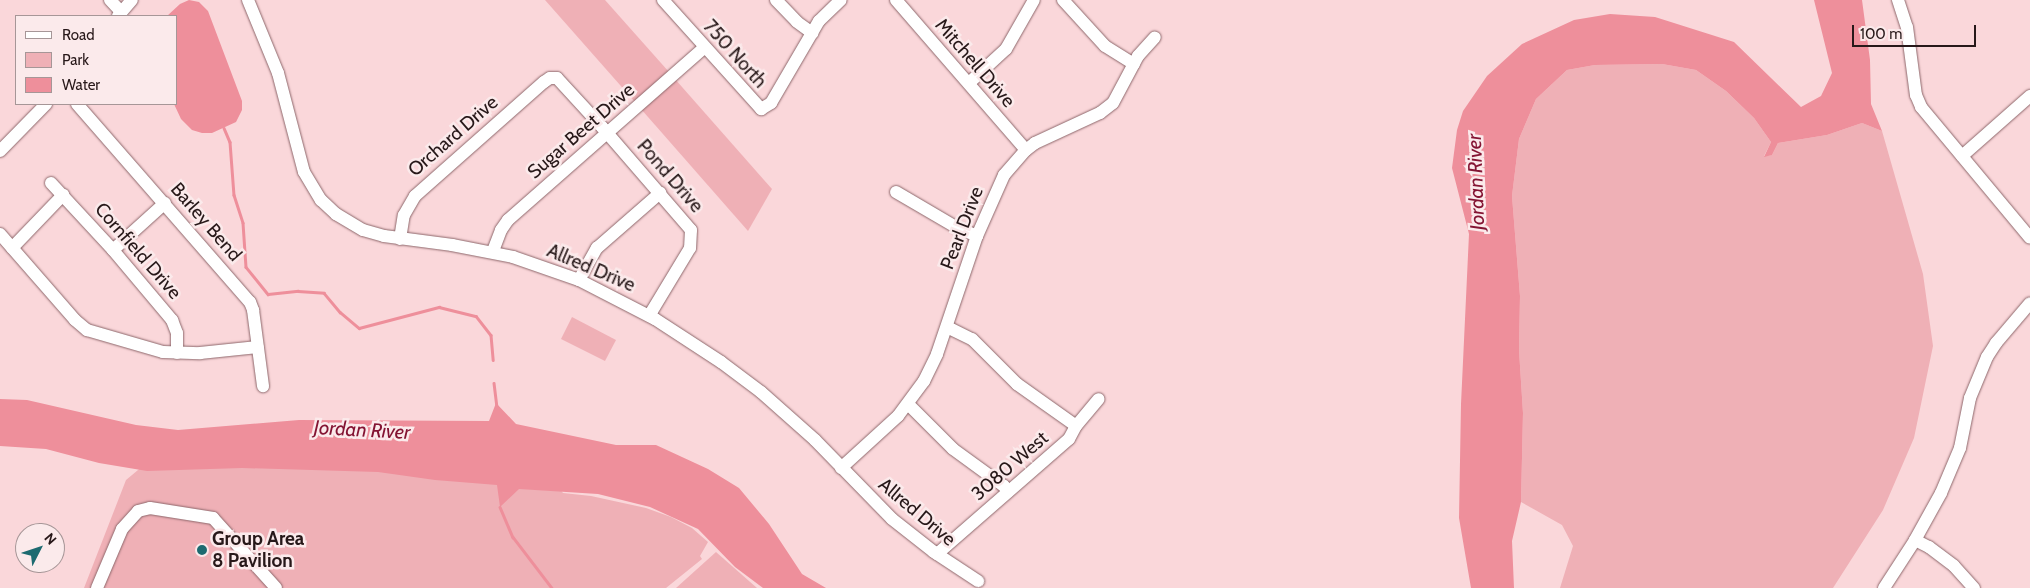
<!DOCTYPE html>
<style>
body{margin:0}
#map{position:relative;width:2030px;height:588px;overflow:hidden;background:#fad7da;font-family:Cabin,sans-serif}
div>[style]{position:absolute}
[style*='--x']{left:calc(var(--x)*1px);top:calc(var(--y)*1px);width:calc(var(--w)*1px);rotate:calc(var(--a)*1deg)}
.green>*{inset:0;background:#efb0b6}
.water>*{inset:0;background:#ee8f9b}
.stream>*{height:2.5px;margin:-1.25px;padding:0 1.25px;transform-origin:1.25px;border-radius:1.25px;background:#ee8f9b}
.roads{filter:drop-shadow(0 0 1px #8d676b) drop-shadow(0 0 1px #8d676b)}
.minor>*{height:12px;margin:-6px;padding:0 6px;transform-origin:6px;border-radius:6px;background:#fff}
.dots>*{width:14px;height:14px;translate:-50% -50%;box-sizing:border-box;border:2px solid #fbeaeb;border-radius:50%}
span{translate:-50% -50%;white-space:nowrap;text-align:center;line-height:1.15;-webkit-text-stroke:5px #fbeaeb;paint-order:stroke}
.street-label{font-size:19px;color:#271819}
.poi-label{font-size:19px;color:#271819;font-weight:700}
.left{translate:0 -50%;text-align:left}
.water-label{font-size:20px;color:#841433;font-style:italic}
.legend{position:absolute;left:15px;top:15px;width:162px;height:90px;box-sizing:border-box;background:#fbeaeb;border:1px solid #a69697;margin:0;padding:6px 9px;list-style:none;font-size:15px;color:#271819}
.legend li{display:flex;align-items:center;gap:10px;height:25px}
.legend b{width:25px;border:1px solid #a69697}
.north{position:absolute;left:15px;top:523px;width:50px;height:50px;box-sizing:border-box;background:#fbeaeb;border:1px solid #a69697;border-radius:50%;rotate:49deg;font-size:14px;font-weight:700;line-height:20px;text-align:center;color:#271819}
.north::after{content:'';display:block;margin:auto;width:18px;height:22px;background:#1d6a70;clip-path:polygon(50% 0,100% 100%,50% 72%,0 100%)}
.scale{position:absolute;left:1852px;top:25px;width:124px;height:22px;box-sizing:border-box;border:2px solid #271819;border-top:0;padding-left:6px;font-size:15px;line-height:18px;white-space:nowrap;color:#271819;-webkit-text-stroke:4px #fbeaeb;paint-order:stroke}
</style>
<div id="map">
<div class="green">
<i style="clip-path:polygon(545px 0,605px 0,669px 72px,635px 102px)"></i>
<i style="clip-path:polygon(1662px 64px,1696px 70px,1726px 91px,1754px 118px,1771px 142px,1764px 156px,1772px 155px,1778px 143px,1827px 135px,1862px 123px,1882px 131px,1923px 274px,1933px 346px,1914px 438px,1883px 510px,1833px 588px,1560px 588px,1573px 546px,1562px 525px,1521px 502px,1523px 413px,1519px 350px,1520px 296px,1512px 196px,1519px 139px,1536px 99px,1567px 70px,1595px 65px)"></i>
<i style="clip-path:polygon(675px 79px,772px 189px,748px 231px,641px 109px)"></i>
<i style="clip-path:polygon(572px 317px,616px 340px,605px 361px,561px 339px)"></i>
<i style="clip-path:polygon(377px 463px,552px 479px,563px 493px,591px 496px,646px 508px,671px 517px,692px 528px,708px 542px,700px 556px,702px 559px,666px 588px,84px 588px,126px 480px,144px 465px)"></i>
<i style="clip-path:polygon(716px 552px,757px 588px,676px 588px)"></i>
</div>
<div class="water">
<i style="clip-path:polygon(189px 0,199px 2px,208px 11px,242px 101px,242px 110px,236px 122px,212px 133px,202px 133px,192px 130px,181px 119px,174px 104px,176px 104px,176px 16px,167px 16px,180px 4px)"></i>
<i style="clip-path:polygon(1814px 0,1862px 0,1870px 60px,1871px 104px,1882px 131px,1862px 123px,1827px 135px,1778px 143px,1772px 155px,1764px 157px,1771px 142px,1754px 118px,1726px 91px,1696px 70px,1662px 64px,1595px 65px,1567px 70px,1536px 99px,1519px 139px,1512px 196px,1520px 296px,1519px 350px,1523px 413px,1521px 502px,1512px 541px,1514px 588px,1471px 588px,1459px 518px,1461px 404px,1469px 234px,1452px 168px,1457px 130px,1463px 111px,1487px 76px,1522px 44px,1574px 20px,1610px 14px,1655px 17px,1734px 42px,1801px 107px,1821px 96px,1832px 73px)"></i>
<i style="clip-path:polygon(0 399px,27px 400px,136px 425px,178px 430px,299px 420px,489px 421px,496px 403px,516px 424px,616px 445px,656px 445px,708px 469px,739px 488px,769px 524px,802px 574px,826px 588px,763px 588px,735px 567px,698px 529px,650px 507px,598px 494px,519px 489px,500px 507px,497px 485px,435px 480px,378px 472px,242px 468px,147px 471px,99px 463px,46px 449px,0 446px)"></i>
</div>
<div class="stream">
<i style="--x:224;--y:128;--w:15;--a:67"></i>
<i style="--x:230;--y:142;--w:53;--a:85.7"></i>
<i style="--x:234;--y:195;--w:29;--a:72"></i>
<i style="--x:243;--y:223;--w:44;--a:86.1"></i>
<i style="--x:246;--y:267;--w:35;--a:51"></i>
<i style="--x:268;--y:294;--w:30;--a:-6"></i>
<i style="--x:298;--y:291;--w:26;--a:4"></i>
<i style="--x:324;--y:293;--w:25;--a:50"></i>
<i style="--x:340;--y:312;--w:25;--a:40"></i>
<i style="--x:359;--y:328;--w:83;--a:-14.7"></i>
<i style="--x:439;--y:307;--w:38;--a:14"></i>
<i style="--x:476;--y:316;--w:24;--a:52"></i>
<i style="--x:491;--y:335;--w:25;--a:85"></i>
<i style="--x:494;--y:383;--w:23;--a:83"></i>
<i style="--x:500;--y:507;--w:33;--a:67"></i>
<i style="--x:513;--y:537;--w:64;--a:52.6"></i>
</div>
<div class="roads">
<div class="minor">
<i style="--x:110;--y:0;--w:16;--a:47"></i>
<i style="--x:248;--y:0;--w:79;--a:67.7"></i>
<i style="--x:278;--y:73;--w:102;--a:75.3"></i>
<i style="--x:304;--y:172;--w:33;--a:59"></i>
<i style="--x:321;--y:200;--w:21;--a:43"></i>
<i style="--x:336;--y:214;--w:31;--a:31"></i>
<i style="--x:363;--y:230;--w:22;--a:16"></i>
<i style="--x:384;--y:236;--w:69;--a:7.5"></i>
<i style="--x:452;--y:245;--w:62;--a:11.1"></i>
<i style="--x:513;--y:257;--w:70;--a:19.2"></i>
<i style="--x:579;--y:280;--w:85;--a:27.2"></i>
<i style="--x:655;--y:319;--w:79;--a:33.1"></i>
<i style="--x:721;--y:362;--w:50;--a:36.9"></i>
<i style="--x:761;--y:392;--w:72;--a:41.6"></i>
<i style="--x:815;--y:440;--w:110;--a:45.7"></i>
<i style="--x:892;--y:519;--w:53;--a:38.2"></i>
<i style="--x:934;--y:552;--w:53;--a:33.4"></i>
<i style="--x:663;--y:0;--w:147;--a:48"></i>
<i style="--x:761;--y:109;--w:12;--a:-31"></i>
<i style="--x:771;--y:103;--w:95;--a:-59.7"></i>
<i style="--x:819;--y:21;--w:30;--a:-44"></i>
<i style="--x:776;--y:0;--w:30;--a:46"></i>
<i style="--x:797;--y:22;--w:19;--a:36"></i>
<i style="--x:896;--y:0;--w:198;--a:49.1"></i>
<i style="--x:1063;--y:0;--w:62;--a:47.6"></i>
<i style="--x:1105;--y:46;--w:34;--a:32"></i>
<i style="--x:1898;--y:0;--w:28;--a:72"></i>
<i style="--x:1907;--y:27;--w:69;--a:82.5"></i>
<i style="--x:1916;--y:95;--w:13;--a:67"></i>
<i style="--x:1921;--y:107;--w:170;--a:50.2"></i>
<i style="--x:118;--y:16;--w:21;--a:-49"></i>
<i style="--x:969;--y:83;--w:50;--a:-42.6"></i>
<i style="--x:1006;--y:49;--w:56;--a:-60.3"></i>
<i style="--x:77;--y:104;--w:263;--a:48.9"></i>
<i style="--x:250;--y:302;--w:9;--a:69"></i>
<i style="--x:253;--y:310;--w:77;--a:82.5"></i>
<i style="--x:0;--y:151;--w:66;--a:-45.6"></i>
<i style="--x:1962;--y:156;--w:91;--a:-41.4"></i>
<i style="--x:51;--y:183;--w:91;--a:47.2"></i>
<i style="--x:113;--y:250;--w:92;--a:49.9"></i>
<i style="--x:172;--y:320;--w:14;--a:69"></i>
<i style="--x:177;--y:333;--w:20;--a:90"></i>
<i style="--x:896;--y:192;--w:69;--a:30.3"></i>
<i style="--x:956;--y:227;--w:23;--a:23"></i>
<i style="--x:0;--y:234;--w:114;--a:48.9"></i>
<i style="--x:75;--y:320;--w:16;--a:40"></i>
<i style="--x:87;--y:330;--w:79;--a:16.1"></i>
<i style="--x:163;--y:352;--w:37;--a:2"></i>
<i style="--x:200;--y:353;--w:58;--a:-5.9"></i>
<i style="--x:400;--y:239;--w:24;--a:-81"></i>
<i style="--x:404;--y:215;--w:22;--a:-60"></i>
<i style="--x:415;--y:196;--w:172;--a:-41.5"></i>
<i style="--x:544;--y:82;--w:7;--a:-34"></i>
<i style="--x:550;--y:78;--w:7;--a:0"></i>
<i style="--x:557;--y:78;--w:67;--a:47.4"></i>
<i style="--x:602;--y:127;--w:136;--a:49.2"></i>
<i style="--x:691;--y:230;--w:18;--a:93"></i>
<i style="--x:690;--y:248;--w:79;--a:121.1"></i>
<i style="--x:12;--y:248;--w:74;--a:-46.1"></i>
<i style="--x:113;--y:250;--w:70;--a:-42.1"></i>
<i style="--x:493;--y:251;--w:22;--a:-69"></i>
<i style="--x:501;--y:230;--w:12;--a:-55"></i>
<i style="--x:508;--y:220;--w:261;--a:-41.3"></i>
<i style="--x:579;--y:280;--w:37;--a:-61"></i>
<i style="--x:597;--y:248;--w:84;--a:-41.1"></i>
<i style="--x:947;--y:327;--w:28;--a:26"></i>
<i style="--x:972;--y:339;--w:64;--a:45"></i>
<i style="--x:1017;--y:384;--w:72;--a:35.4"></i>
<i style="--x:909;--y:405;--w:62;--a:45"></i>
<i style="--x:953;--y:449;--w:63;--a:36"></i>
<i style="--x:1004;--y:486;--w:7;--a:56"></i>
<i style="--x:841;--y:468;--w:77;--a:-42.4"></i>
<i style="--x:898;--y:416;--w:44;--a:-53.4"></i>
<i style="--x:924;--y:381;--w:30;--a:-64"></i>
<i style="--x:937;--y:354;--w:125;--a:-71.3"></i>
<i style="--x:977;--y:236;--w:67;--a:-66.1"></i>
<i style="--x:1004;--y:175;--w:33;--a:-49"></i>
<i style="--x:1026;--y:150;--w:11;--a:-38"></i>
<i style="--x:1035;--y:143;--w:72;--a:-24.8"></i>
<i style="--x:1100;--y:113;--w:16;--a:-38"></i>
<i style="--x:1113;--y:103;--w:53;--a:-62"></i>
<i style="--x:1138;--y:56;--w:25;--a:-48"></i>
<i style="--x:1915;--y:540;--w:16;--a:27"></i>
<i style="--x:1929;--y:547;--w:31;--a:37"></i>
<i style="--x:1954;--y:566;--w:30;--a:48"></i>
<i style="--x:937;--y:554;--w:175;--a:-41.1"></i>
<i style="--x:1069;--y:439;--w:15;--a:-62"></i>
<i style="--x:1076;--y:426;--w:35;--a:-50"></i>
<i style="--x:97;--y:588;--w:64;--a:-67"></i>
<i style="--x:122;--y:529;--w:24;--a:-48"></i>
<i style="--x:138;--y:511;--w:12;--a:-14"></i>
<i style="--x:150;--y:508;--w:64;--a:9"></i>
<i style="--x:213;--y:518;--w:94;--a:48"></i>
<i style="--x:1884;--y:588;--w:57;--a:-57.1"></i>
<i style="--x:1915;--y:540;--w:54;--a:-61"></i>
<i style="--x:1941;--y:493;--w:49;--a:-67.1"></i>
<i style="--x:1960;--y:448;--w:51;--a:-78.7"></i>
<i style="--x:1970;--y:398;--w:44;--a:-67.5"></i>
<i style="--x:1987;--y:357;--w:17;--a:-57"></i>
<i style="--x:1996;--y:343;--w:52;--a:-49.6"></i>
</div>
</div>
<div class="dots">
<i style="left:202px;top:550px;background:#1d6a70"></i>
</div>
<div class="street-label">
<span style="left:735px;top:54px;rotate:48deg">750 North</span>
<span style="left:975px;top:63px;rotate:49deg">Mitchell Drive</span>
<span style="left:581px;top:131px;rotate:-41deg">Sugar Beet Drive</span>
<span style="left:453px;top:136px;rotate:-41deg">Orchard Drive</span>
<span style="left:670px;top:176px;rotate:49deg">Pond Drive</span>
<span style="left:206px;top:222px;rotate:49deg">Barley Bend</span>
<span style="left:962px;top:228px;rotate:-69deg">Pearl Drive</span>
<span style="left:138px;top:251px;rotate:49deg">Cornfield Drive</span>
<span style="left:591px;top:268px;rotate:23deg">Allred Drive</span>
<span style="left:1010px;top:466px;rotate:-41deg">3080 West</span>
<span style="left:917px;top:512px;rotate:40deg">Allred Drive</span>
</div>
<div class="poi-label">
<span class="left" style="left:212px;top:550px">Group Area<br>8 Pavilion</span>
</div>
<div class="water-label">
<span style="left:1476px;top:182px;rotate:-92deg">Jordan River</span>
<span style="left:362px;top:430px;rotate:3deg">Jordan River</span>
</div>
<ul class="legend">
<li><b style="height:6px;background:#fff"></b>Road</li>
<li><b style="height:14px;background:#efb0b6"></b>Park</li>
<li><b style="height:14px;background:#ee8f9b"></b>Water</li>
</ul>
<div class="north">N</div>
<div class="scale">100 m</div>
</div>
